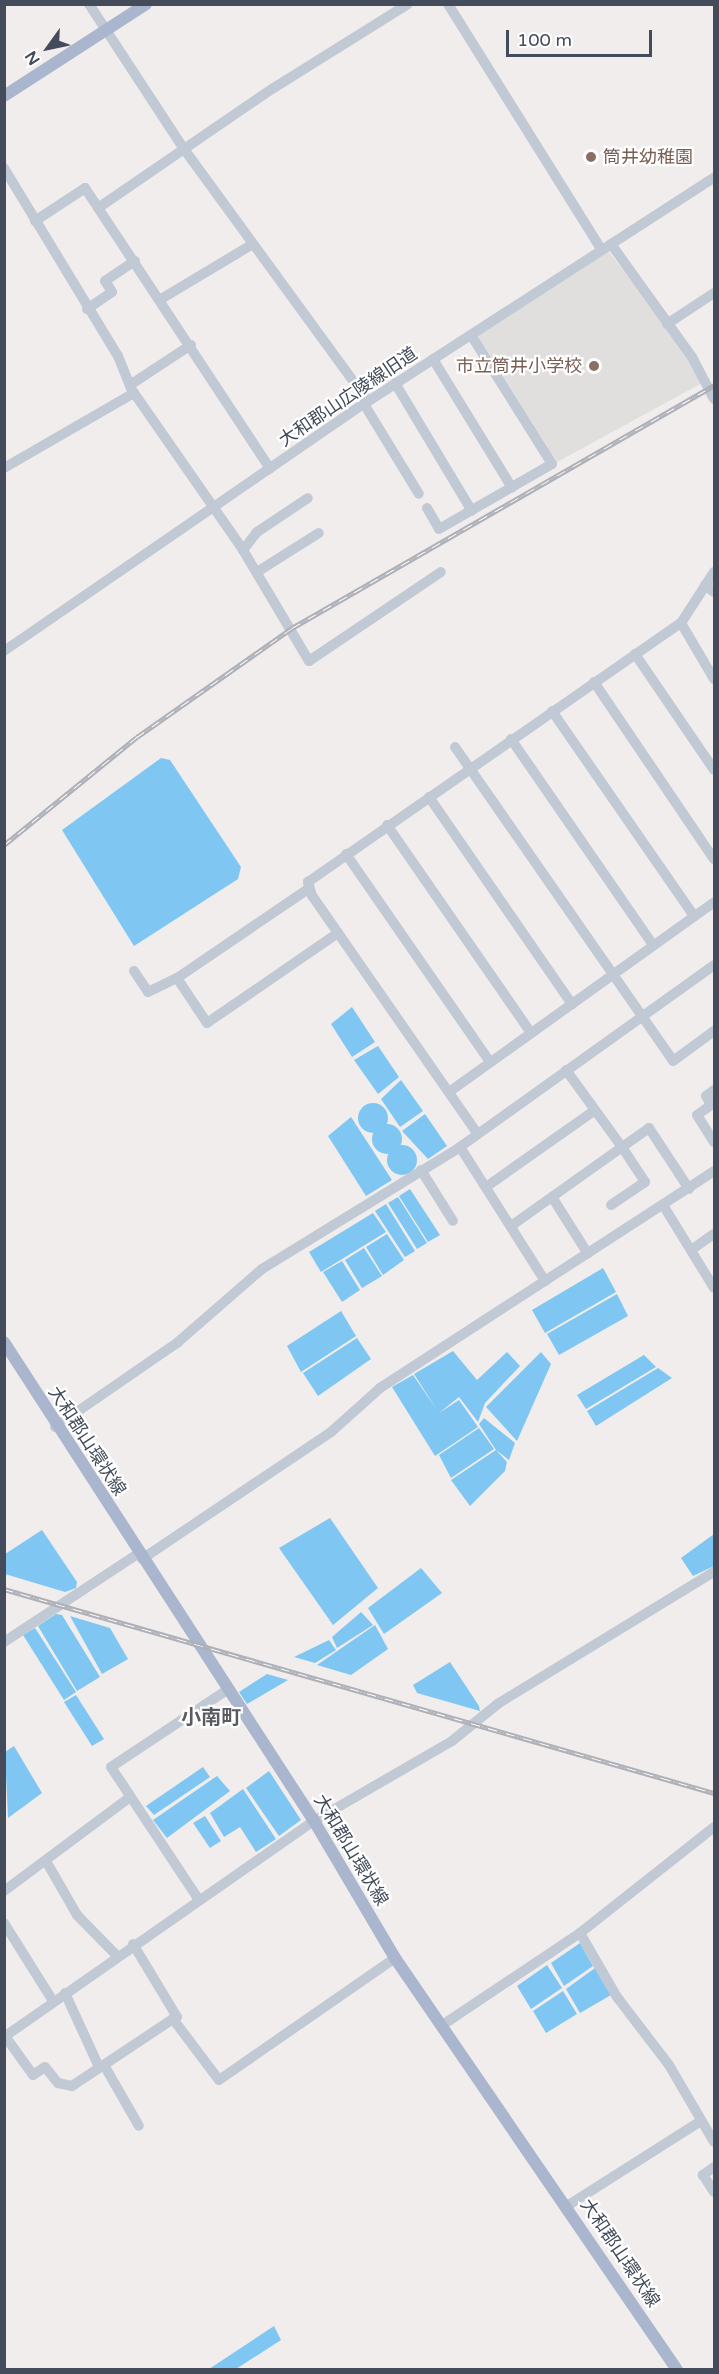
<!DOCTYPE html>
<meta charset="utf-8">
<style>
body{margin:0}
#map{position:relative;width:719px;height:2374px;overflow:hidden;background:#f0edec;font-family:"Varela Round","Noto Sans JP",sans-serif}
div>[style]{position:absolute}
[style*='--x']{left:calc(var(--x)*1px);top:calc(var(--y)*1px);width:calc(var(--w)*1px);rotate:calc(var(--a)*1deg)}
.education>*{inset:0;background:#e1dede}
.water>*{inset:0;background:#7fc7f2}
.round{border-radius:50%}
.minor>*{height:10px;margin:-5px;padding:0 5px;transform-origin:5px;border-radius:5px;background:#c1c9d5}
.major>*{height:12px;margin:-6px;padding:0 6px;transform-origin:6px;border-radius:6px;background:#aab6ce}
.rail>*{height:5px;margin-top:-2.5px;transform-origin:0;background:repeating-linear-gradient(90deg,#fff 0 9px,#aeb0b8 0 18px);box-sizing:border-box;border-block:2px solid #aeb0b8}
.dots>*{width:16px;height:16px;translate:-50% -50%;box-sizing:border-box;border:3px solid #fff;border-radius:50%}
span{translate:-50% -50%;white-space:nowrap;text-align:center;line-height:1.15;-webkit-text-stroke:4.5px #fff;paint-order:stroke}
.education-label{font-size:18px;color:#785e54}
.left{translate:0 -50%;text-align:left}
.right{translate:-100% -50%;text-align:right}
.street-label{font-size:18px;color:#444c5b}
.neighbourhood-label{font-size:20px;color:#595b62;font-weight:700}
.frame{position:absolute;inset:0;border:6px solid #444c5b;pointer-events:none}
.north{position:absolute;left:18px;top:18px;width:60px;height:60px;-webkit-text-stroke:4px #fff;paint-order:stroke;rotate:237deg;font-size:16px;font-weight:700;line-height:24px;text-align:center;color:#444c5b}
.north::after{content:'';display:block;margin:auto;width:21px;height:27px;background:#444c5b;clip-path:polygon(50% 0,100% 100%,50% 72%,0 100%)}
.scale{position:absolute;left:506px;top:30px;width:146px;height:27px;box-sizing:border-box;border:3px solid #444c5b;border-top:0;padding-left:8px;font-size:18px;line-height:21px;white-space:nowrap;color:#444c5b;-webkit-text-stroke:4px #fff;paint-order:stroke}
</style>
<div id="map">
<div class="education">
<i style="clip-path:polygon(608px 251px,685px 349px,704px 382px,557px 462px,476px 333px)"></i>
</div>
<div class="water">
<i style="clip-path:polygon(161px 758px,170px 760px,241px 867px,238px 879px,134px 946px,62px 830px)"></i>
<i style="clip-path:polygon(352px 1007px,375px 1042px,352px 1057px,331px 1024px)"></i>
<i style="clip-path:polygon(378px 1046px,399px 1077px,378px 1094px,354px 1060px)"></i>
<i style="clip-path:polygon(401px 1080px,423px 1111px,400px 1127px,381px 1099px)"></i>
<i class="round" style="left:358px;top:1103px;width:30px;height:30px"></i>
<i style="clip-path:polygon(425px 1114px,447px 1146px,428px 1159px,402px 1131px)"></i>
<i style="clip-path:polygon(351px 1117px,392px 1180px,366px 1196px,328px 1136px)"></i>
<i class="round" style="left:372px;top:1124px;width:30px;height:30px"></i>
<i class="round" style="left:387px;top:1145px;width:30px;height:30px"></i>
<i style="clip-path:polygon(410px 1189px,440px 1235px,428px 1242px,399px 1196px)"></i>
<i style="clip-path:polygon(398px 1197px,427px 1243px,417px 1249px,388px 1203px)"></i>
<i style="clip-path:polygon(386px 1204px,415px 1251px,405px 1257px,375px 1211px)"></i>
<i style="clip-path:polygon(373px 1213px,386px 1232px,321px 1272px,309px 1252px)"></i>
<i style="clip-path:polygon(387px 1234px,404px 1260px,383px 1275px,366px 1247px)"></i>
<i style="clip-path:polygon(364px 1248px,382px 1276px,362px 1288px,345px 1260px)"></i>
<i style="clip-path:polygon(342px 1261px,360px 1290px,342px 1302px,323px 1272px)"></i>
<i style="clip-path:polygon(603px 1268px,616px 1292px,545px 1333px,532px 1310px)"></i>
<i style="clip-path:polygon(617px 1294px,628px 1316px,559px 1355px,547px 1334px)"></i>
<i style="clip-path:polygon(341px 1311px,356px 1336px,301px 1372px,287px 1346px)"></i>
<i style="clip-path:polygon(357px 1338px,371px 1359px,318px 1396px,303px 1373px)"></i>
<i style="clip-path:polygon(453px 1351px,477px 1380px,507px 1352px,520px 1366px,485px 1403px,478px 1422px,459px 1397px,439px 1413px,459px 1400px,478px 1427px,435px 1456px,392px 1387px,413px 1375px,437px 1410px,414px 1374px)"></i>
<i style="clip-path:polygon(541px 1352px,551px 1364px,517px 1441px,486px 1407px)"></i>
<i style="clip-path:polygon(644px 1355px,656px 1367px,586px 1409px,577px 1395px)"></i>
<i style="clip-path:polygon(658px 1368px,672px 1378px,596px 1426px,587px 1411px)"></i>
<i style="clip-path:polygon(484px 1418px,515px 1443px,509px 1460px,496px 1450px,507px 1462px,505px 1471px,470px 1506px,451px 1480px,496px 1450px,479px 1424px)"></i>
<i style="clip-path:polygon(479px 1428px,494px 1449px,451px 1478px,439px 1455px)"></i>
<i style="clip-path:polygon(330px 1518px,378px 1588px,333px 1625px,279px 1548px)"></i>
<i style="clip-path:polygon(42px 1530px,77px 1582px,76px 1588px,65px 1592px,5px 1574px,5px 1554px)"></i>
<i style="clip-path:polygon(714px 1534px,714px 1566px,693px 1576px,681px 1558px)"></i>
<i style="clip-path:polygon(421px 1568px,442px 1593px,384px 1634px,368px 1608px)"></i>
<i style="clip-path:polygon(361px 1612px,373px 1625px,337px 1648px,332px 1637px)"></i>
<i style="clip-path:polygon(56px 1614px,62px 1615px,100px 1677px,77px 1691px,38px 1626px)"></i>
<i style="clip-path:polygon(70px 1616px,110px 1628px,128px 1659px,102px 1674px)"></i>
<i style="clip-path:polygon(375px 1625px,388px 1649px,351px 1675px,317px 1665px)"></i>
<i style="clip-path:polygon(35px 1628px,76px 1692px,64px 1700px,23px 1635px)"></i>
<i style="clip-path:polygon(329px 1640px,336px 1650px,315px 1663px,294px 1657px)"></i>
<i style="clip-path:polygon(450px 1662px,479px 1706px,480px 1711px,417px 1693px,413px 1685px)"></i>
<i style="clip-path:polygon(267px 1674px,288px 1680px,247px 1704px,239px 1692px)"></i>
<i style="clip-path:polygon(76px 1695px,104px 1739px,92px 1746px,64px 1702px)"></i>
<i style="clip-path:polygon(14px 1746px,42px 1793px,8px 1818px,5px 1752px)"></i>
<i style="clip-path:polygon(203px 1767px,210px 1777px,154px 1815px,146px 1806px)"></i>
<i style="clip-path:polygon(269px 1771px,301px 1820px,279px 1836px,246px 1788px)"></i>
<i style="clip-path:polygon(217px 1776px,230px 1791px,167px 1838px,153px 1820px)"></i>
<i style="clip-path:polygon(243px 1789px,276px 1839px,256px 1852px,240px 1827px,224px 1837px,210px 1813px)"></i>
<i style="clip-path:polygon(205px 1816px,221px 1841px,210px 1848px,193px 1823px)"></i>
<i style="clip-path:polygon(580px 1943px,593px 1966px,564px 1986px,551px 1963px)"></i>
<i style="clip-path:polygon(547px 1965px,562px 1988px,531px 2009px,517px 1986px)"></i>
<i style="clip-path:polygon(595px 1968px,611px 1995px,580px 2013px,566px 1989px)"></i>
<i style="clip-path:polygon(563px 1991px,577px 2014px,546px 2033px,533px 2011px)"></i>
<i style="clip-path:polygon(274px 2326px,281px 2340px,236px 2369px,209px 2369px)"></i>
</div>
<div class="minor">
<i style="--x:89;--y:4;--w:173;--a:56.8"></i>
<i style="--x:184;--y:149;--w:312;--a:53.9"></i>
<i style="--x:448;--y:4;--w:289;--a:58"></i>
<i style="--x:4;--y:168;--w:220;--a:58.8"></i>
<i style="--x:118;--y:356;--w:37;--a:68"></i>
<i style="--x:132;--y:390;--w:195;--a:55.2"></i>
<i style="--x:243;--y:550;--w:129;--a:59.3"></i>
<i style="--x:309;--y:661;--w:159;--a:-34"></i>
<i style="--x:98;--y:208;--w:211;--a:-34.4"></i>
<i style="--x:272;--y:89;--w:160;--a:-32"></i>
<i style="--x:35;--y:221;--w:60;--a:-33.4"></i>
<i style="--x:85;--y:188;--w:336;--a:56.6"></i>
<i style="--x:611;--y:244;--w:139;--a:54.4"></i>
<i style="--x:692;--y:357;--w:47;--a:62.4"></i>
<i style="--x:161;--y:299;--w:107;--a:-30.9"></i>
<i style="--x:87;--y:309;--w:30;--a:-34"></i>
<i style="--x:112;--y:292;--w:13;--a:-122"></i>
<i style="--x:105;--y:281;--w:36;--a:-34"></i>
<i style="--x:667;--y:324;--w:56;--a:-33.4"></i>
<i style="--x:433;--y:359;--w:151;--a:58.5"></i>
<i style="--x:395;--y:383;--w:149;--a:59"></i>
<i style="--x:130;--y:385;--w:73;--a:-33.3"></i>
<i style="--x:364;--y:404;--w:105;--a:58.6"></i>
<i style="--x:4;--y:468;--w:150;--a:-30"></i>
<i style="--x:427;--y:508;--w:24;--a:60"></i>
<i style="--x:439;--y:529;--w:130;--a:-29.9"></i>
<i style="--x:552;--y:464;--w:152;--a:-122.1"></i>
<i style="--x:243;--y:550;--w:23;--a:-52"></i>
<i style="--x:257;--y:532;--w:61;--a:-33.7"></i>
<i style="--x:257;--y:572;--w:73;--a:-32.2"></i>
<i style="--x:714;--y:572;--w:61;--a:122.9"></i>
<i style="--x:681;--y:623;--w:65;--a:59.5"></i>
<i style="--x:705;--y:585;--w:11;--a:38"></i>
<i style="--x:4;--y:651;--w:437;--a:-34.5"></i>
<i style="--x:364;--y:404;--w:417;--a:-32.9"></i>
<i style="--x:635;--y:654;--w:140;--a:55.7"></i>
<i style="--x:594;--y:682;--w:214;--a:55.9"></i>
<i style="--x:552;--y:711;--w:249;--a:55.3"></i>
<i style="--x:511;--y:739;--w:250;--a:55.4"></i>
<i style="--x:455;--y:747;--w:382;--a:55.2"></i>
<i style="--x:673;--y:1061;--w:51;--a:-36.2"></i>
<i style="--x:429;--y:797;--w:252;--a:55.4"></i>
<i style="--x:387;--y:825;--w:253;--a:55.3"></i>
<i style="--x:346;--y:854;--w:253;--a:55.3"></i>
<i style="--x:308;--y:889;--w:158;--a:145.8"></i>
<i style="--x:177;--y:978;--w:54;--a:56.3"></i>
<i style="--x:207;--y:1023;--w:159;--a:-34.5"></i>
<i style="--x:134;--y:971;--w:25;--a:56"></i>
<i style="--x:148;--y:992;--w:32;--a:-26"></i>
<i style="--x:566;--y:1070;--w:95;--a:54"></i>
<i style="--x:622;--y:1147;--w:33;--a:-35"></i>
<i style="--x:649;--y:1128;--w:73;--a:56.7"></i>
<i style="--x:714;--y:1090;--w:10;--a:143"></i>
<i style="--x:706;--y:1096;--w:10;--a:61"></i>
<i style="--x:711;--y:1105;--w:17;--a:144"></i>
<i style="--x:697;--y:1115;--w:32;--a:58"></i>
<i style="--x:449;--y:1092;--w:326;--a:-35.6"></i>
<i style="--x:477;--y:1133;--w:289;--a:-124.8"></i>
<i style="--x:312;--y:896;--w:15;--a:-106"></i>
<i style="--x:308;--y:882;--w:454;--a:-34.8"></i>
<i style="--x:460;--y:1147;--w:159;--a:57.6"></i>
<i style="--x:421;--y:1170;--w:60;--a:57.9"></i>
<i style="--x:486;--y:1187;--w:133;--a:-35.2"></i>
<i style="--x:552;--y:1197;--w:67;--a:57.7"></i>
<i style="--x:663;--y:1205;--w:97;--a:58.4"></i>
<i style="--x:511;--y:1226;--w:136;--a:-35.4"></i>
<i style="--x:622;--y:1147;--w:42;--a:56.7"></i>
<i style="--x:645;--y:1182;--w:41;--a:145.9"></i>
<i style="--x:691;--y:1250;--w:28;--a:-35"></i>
<i style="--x:55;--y:1427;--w:150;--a:-34.6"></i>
<i style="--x:178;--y:1342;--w:111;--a:-41"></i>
<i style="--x:262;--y:1269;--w:233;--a:-31.6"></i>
<i style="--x:460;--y:1147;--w:312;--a:-35.6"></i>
<i style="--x:142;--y:1559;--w:228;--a:-33.9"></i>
<i style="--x:331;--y:1432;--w:66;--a:-41.9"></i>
<i style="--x:380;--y:1388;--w:398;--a:-33"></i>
<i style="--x:4;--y:1642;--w:162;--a:-33.4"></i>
<i style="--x:46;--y:1861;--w:62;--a:60.1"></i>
<i style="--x:77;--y:1915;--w:56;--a:45.7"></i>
<i style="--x:4;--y:1891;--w:157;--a:-36.7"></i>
<i style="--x:199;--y:1900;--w:159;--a:-123.5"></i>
<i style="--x:111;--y:1767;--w:139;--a:-33.6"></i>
<i style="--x:4;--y:1923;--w:92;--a:57.9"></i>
<i style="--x:580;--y:1933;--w:74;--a:60"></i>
<i style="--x:617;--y:1997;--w:86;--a:52.6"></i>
<i style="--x:669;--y:2065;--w:89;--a:59.7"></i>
<i style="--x:133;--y:1944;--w:85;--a:58.9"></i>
<i style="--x:177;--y:2017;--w:4;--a:153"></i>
<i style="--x:65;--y:1993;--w:81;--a:65.3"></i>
<i style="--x:441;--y:2026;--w:167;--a:-33.8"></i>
<i style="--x:580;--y:1933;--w:171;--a:-38.3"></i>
<i style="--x:5;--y:2036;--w:48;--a:54.3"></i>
<i style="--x:33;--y:2075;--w:14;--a:-34"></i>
<i style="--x:45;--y:2067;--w:21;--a:51"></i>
<i style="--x:58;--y:2083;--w:14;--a:12"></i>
<i style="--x:72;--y:2086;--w:121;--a:-33.6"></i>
<i style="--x:173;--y:2019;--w:76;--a:53"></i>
<i style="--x:219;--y:2080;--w:214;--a:-34.7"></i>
<i style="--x:4;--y:2037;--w:378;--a:-34.9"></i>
<i style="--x:314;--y:1821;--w:160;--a:-30.1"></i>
<i style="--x:452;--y:1741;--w:60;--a:-39"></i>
<i style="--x:499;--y:1703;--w:252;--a:-31.4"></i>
<i style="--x:104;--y:2065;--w:70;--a:60.2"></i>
<i style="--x:714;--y:2167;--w:14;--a:144"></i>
<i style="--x:703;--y:2175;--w:20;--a:57"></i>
<i style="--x:567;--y:2206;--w:159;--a:-32.4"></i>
</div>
<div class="major">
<i style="--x:4;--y:96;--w:169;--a:-32.9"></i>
<i style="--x:4;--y:1342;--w:571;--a:57.09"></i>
<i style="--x:314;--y:1821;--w:159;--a:59.4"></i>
<i style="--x:395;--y:1958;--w:499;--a:55.6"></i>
</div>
<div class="rail">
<i style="--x:4;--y:845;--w:171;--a:-39.1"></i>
<i style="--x:137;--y:737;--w:189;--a:-35.1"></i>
<i style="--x:292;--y:628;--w:487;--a:-29.9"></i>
<i style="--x:4;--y:1589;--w:739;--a:16.03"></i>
</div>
<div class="dots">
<i style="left:591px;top:157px;background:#8d6e63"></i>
<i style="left:594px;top:366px;background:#8d6e63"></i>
</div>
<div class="education-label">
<span class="left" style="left:603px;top:157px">筒井幼稚園</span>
<span class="right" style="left:582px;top:366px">市立筒井小学校</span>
</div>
<div class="street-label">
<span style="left:348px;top:397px;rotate:-34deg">大和郡山広陵線旧道</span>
<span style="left:87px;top:1441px;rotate:57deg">大和郡山環状線</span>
<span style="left:351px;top:1850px;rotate:59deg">大和郡山環状線</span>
<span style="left:620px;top:2253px;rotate:56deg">大和郡山環状線</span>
</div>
<div class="neighbourhood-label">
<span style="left:211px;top:1718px">小南町</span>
</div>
<div class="frame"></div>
<div class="north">N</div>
<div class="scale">100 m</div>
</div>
